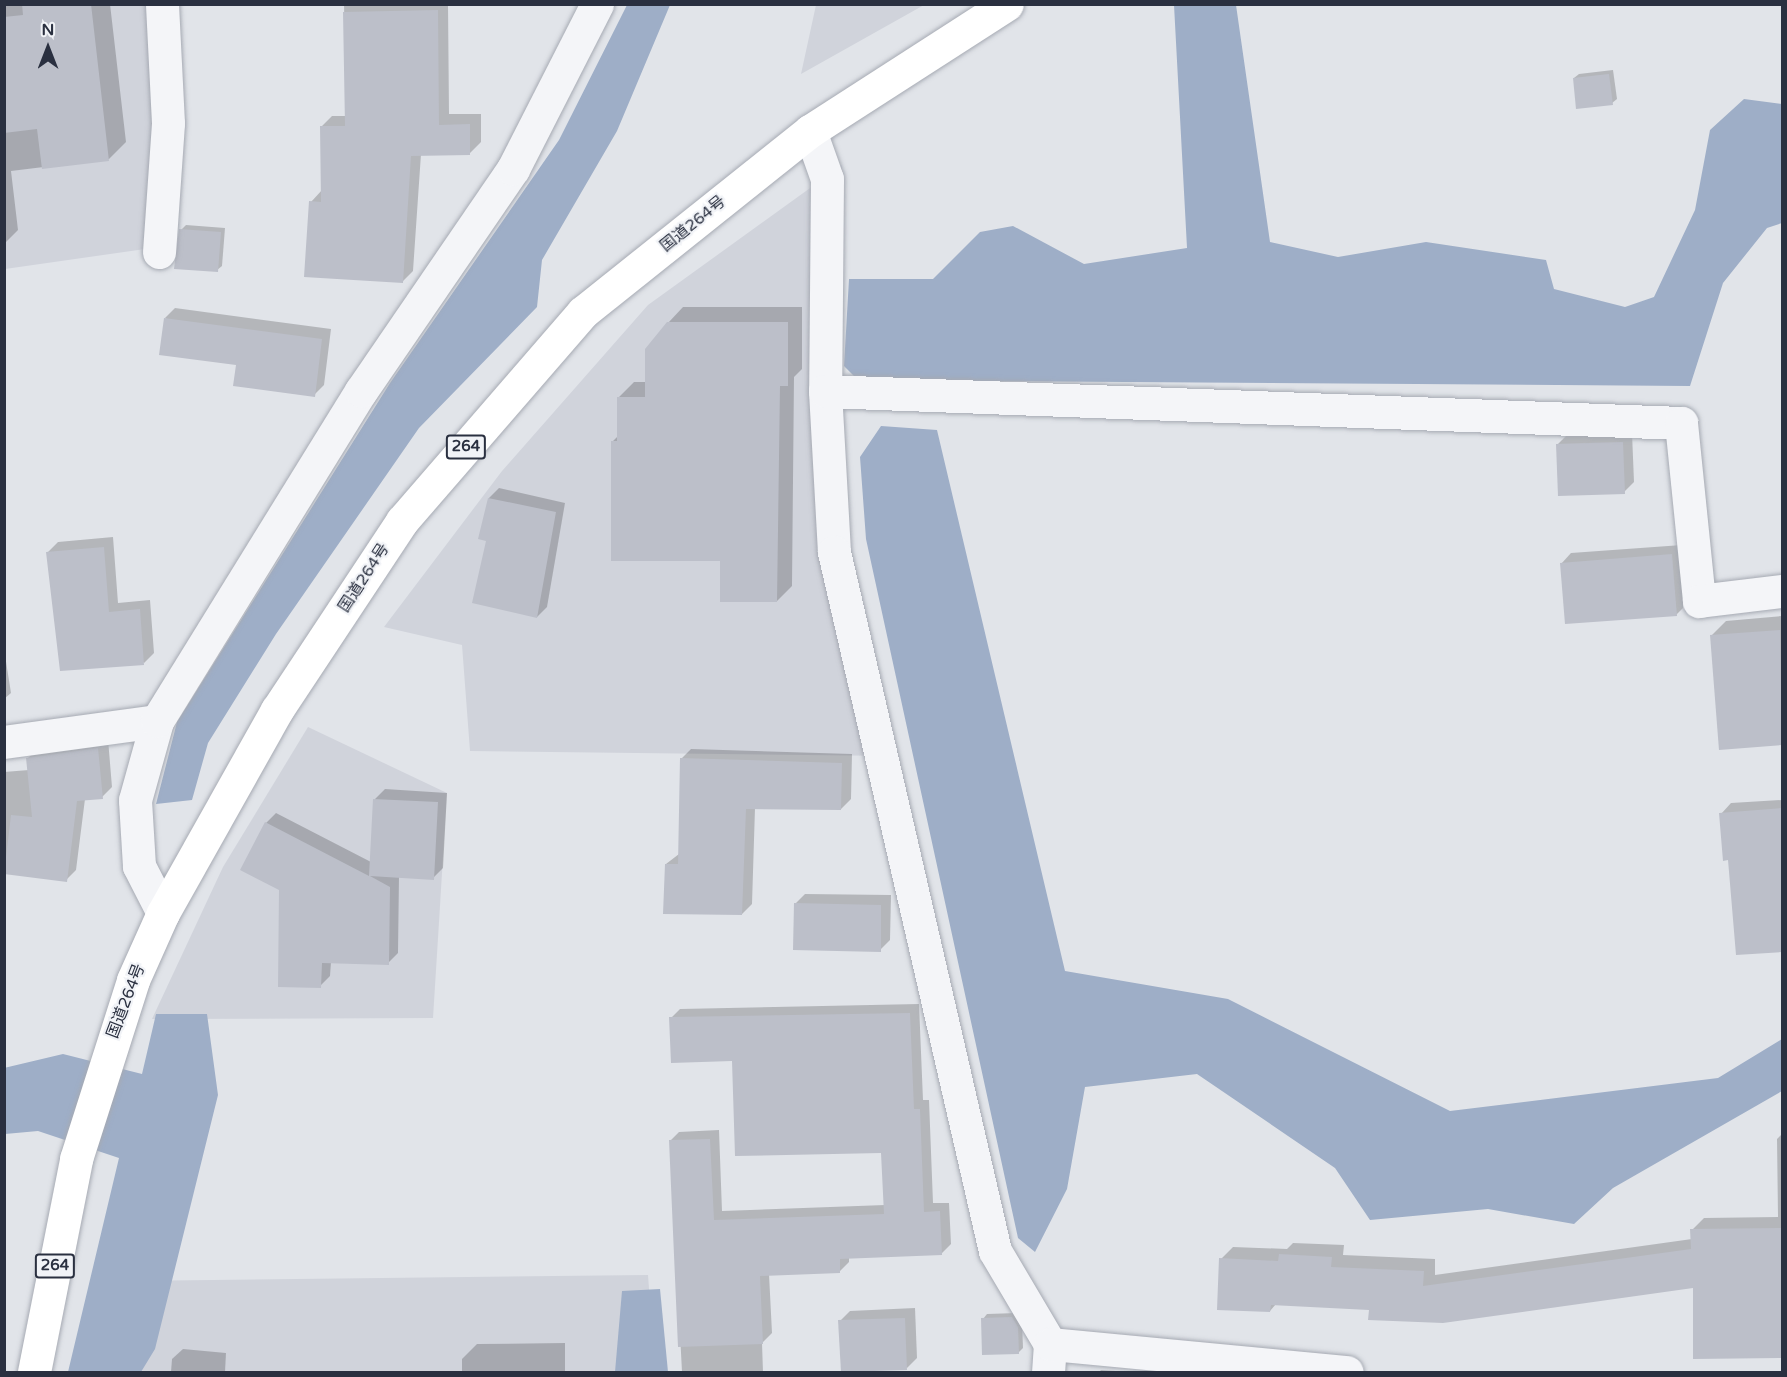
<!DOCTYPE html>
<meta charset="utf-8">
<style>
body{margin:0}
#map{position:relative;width:1787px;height:1377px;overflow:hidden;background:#e1e4e9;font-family:"Varela Round","Noto Sans JP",sans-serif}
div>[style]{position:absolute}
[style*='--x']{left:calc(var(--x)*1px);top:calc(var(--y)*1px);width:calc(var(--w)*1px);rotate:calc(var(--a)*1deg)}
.built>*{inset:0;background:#d0d3db}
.water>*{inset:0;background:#9eaec7}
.shadow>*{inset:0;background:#0003}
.building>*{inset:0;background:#bcbfc9}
.roads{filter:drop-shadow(0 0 2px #a6aab3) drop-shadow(0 0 2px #a6aab3)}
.minor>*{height:33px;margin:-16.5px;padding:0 16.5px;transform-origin:16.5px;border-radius:16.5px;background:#f4f5f8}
.highway>*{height:33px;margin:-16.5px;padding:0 16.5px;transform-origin:16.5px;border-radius:16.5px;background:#fff}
span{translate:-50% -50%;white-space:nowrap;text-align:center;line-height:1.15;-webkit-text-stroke:4.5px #f1f3f7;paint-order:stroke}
.shield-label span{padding:2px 4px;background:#f1f3f7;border:2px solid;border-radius:4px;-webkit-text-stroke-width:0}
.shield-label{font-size:15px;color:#2a3040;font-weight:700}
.street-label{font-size:16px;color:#2a3040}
.frame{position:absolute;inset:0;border:6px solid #2a3040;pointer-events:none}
.north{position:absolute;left:18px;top:18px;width:60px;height:60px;-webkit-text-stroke:4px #f1f3f7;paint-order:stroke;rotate:0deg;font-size:16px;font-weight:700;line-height:24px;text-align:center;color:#2a3040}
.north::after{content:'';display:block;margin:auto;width:21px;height:27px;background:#2a3040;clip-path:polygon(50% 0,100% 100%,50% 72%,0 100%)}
</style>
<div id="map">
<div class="built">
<i style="clip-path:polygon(4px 5px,154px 5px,156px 143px,145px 249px,5px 269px)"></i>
<i style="clip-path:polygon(816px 5px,816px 4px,924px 5px,801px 74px)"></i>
<i style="clip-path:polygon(842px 165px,838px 491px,895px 756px,470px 751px,462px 645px,384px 627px,502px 471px,648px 305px)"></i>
<i style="clip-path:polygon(308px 727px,447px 793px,433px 1018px,152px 1019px,223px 867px)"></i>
<i style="clip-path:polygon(648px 1275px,655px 1372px,116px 1372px,125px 1281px)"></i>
</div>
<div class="water">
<i style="clip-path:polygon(627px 5px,670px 5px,617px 131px,542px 260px,537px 307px,419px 428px,276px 634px,208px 743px,192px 800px,156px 804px,177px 722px,390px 383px,559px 140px)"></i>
<i style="clip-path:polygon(1174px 5px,1236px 5px,1270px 242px,1338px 257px,1426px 242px,1546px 260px,1554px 289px,1625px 307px,1654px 297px,1695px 210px,1710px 130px,1744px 99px,1782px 104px,1782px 223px,1767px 228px,1723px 283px,1690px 386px,858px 380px,844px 366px,849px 279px,933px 279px,980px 232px,1013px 226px,1084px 264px,1187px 248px)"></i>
<i style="clip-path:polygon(881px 426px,937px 430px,1065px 971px,1228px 999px,1450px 1111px,1718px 1078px,1782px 1039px,1782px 1091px,1613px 1188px,1574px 1224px,1488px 1209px,1370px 1220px,1335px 1168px,1197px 1074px,1085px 1087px,1067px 1189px,1035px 1252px,1018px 1238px,866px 539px,860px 457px)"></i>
<i style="clip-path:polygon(156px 1014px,207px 1014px,218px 1095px,155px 1349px,141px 1372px,68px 1372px,119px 1158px,38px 1131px,5px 1134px,4px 1068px,63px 1054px,142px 1074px)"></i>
<i style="clip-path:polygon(660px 1289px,668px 1372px,615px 1372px,622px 1291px)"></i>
</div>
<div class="shadow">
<i style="clip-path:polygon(4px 4px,110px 4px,126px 142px,109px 159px,11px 171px,18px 230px,4px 244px)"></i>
<i style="clip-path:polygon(245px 4px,319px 4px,246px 6px)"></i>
<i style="clip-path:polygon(344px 4px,448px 4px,449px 114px,481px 114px,481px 142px,470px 153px,421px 154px,413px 271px,402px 282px,311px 202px,322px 190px,321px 127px,332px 116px,346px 116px)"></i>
<i style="clip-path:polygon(1613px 70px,1617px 99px,1612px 103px,1574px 78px,1579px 74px)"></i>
<i style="clip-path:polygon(186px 225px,225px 228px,222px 266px,217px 270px,181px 230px)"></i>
<i style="clip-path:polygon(683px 307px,802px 307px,802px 369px,794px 377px,792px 586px,777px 601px,721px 559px,612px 442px,619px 435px,619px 397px,634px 382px,646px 382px,668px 323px)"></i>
<i style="clip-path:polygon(175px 308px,331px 329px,324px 385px,314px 395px,238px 363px,165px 318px)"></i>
<i style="clip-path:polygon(1632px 433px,1634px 482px,1624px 492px,1557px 445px,1567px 435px)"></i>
<i style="clip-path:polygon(499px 488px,565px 503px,547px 607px,537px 617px,488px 540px,489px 498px)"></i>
<i style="clip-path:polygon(113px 537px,118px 603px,150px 600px,154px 653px,144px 663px,48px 552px,58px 542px)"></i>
<i style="clip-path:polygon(1682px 545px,1686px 605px,1676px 615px,1561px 564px,1571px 553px)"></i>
<i style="clip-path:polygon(1782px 616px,1782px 743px,1720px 748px,1711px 636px,1726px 621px)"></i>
<i style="clip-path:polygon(4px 649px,11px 693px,4px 699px)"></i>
<i style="clip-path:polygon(108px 739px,112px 787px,102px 797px,85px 799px,76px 870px,66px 880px,4px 862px,4px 772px,29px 770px,28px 758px,38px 748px)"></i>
<i style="clip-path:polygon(691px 749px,852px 754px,851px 799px,841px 809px,755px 808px,752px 904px,742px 914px,666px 864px,679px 854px,681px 759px)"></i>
<i style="clip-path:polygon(385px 789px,447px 793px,443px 868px,433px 878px,399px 876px,398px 953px,388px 963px,331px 962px,330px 976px,320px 986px,281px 889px,266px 823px,276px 813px,371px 862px,375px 799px)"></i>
<i style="clip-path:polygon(1782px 800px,1782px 950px,1738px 954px,1730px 859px,1721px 814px,1731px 803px)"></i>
<i style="clip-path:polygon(805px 894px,891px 895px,890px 940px,880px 950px,795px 904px)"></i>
<i style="clip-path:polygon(919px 1004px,923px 1100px,929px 1100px,933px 1203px,949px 1203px,951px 1244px,941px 1254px,849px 1257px,849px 1262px,839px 1272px,769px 1274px,772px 1333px,762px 1343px,763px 1372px,682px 1372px,670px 1141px,679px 1132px,719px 1130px,722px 1211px,885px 1205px,883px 1151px,671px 1018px,680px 1009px)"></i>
<i style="clip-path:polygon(1782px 1134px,1782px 1356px,1695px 1357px,1695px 1286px,1276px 1304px,1270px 1311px,1221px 1259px,1233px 1247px,1287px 1249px,1293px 1243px,1344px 1245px,1343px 1255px,1435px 1259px,1435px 1275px,1692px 1239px,1692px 1230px,1704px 1218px,1778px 1217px,1777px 1139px)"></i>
<i style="clip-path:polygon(915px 1308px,917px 1358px,907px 1368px,840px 1321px,850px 1311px)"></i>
<i style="clip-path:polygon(1017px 1313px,1022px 1322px,1023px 1348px,1018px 1353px,983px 1319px,987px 1314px)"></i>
<i style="clip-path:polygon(565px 1343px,565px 1372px,462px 1372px,462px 1359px,477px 1344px)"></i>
<i style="clip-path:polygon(183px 1349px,226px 1353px,225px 1372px,171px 1372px,172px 1359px)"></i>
<i style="clip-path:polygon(1101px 1370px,1131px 1372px,1099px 1372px)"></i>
</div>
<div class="building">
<i style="clip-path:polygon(22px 4px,91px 4px,109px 161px,42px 169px,37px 129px,4px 133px,4px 17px,23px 15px)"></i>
<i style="clip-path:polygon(438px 10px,439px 125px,470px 124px,470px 155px,411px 156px,403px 283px,304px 277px,309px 201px,321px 202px,320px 126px,345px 126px,343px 12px)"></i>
<i style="clip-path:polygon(1609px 74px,1613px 105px,1576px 109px,1573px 78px)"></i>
<i style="clip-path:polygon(179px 229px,221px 232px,218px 272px,174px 269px)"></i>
<i style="clip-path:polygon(164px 318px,322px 339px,315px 397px,233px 386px,236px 365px,159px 355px)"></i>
<i style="clip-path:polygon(667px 322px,788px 322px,788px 386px,780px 386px,777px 602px,720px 602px,720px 561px,611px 561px,611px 441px,617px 441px,617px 397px,645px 397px,645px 349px)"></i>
<i style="clip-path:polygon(1623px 442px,1625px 494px,1558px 496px,1556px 444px)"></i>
<i style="clip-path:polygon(488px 498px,556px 512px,537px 618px,472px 603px,486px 541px,478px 539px)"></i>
<i style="clip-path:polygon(104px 547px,109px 612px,140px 609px,144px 665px,60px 671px,46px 552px)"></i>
<i style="clip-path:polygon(1672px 554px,1677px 616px,1565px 624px,1560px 563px)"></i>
<i style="clip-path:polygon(1780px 630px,1782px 745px,1719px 750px,1710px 635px)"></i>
<i style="clip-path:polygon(98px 748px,103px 799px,77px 801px,67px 882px,4px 874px,11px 815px,32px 817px,26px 758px)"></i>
<i style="clip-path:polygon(680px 758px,842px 763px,841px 810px,746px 809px,742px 915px,663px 914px,665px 864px,678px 864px)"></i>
<i style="clip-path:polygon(373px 799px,438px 802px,434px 880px,370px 876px,390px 887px,389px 965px,322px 963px,321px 988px,278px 987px,279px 890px,240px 870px,265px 822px,369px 876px)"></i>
<i style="clip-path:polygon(1782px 808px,1782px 952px,1736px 955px,1728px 860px,1723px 861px,1719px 813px)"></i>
<i style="clip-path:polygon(794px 903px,881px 905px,881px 952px,793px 950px)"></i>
<i style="clip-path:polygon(910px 1013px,914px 1109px,920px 1109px,924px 1212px,940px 1211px,942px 1255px,840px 1259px,840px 1273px,760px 1276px,763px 1344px,678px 1347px,669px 1140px,710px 1139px,714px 1220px,884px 1214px,881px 1153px,735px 1156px,732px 1061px,671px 1063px,669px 1017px)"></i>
<i style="clip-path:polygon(1782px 1228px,1782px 1358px,1693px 1359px,1693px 1288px,1443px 1323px,1368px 1320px,1369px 1310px,1271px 1305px,1270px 1312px,1217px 1310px,1219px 1258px,1278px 1261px,1279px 1254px,1332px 1257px,1331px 1267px,1424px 1271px,1423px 1286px,1691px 1249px,1690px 1229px)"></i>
<i style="clip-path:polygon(1012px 1317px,1018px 1327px,1019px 1354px,982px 1355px,981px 1318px)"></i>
<i style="clip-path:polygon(905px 1318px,907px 1370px,841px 1372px,838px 1320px)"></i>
</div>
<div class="roads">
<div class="minor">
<i style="--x:810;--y:131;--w:51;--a:70.5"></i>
<i style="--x:827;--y:179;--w:212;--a:90.5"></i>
<i style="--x:825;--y:391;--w:161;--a:86.8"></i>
<i style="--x:834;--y:552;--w:717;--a:77.03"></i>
<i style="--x:995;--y:1251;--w:108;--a:59.4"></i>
<i style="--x:1050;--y:1344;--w:28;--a:94"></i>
<i style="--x:159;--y:252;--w:129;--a:-86"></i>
<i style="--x:168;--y:123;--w:119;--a:-92.9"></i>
<i style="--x:825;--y:391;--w:857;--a:2.14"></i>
<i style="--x:1681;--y:423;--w:179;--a:84.2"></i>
<i style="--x:1699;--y:601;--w:84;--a:-6.9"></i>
<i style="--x:4;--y:742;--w:154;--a:-7.8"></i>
<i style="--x:163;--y:913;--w:53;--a:-117.1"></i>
<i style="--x:139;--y:866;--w:66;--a:-93.5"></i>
<i style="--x:135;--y:800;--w:82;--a:-74.4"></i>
<i style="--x:157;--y:721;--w:388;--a:-58.3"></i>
<i style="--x:361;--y:391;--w:269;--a:-55.6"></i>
<i style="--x:513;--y:169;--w:185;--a:-63"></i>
<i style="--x:1050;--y:1344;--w:298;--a:5.4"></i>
</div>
<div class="highway">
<i style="--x:34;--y:1372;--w:217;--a:-78.8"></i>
<i style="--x:76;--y:1159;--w:188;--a:-72.3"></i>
<i style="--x:133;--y:980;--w:73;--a:-65.9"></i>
<i style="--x:163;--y:913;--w:233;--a:-60.7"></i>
<i style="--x:277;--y:710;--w:227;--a:-56.5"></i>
<i style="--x:402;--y:521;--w:276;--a:-49.1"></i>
<i style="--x:583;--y:312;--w:290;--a:-38.6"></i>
<i style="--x:810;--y:131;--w:234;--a:-32.8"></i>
</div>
</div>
<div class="shield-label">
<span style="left:466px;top:447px">264</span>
<span style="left:55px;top:1266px">264</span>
</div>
<div class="street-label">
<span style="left:693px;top:224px;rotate:-39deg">国道264号</span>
<span style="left:364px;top:578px;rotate:-57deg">国道264号</span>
<span style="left:126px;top:1001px;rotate:-69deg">国道264号</span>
</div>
<div class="frame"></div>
<div class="north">N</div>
</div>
